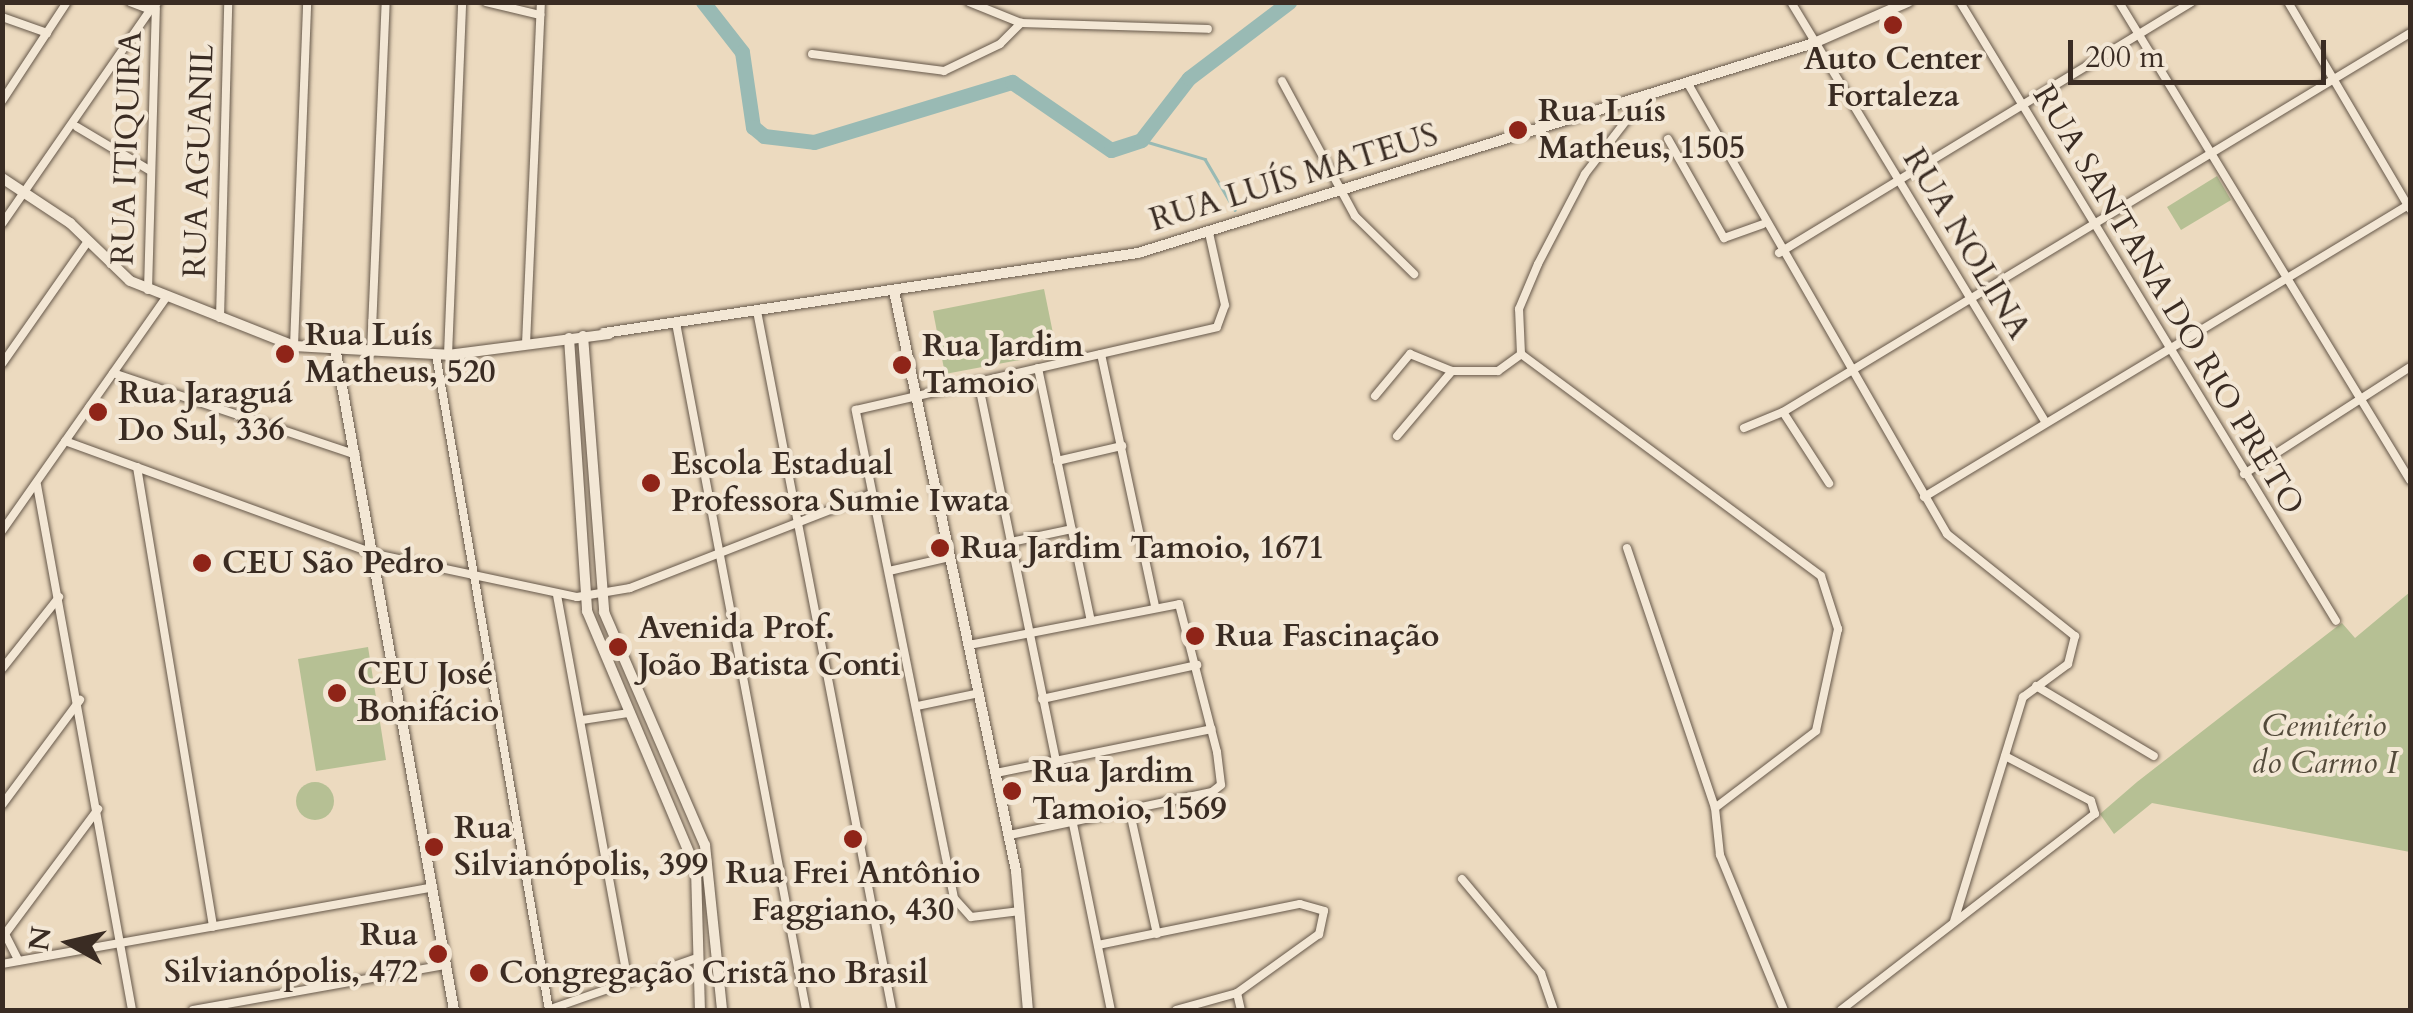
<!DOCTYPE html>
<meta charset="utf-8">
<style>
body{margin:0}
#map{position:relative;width:2413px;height:1013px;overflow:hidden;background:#ecdabf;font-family:Cardo,serif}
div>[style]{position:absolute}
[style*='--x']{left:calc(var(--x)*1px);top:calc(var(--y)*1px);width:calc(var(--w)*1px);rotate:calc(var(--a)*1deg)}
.green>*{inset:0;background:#b6c094}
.round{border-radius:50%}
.stream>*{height:2.5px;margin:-1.25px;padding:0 1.25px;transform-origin:1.25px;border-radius:1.25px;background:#99bab4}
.river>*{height:15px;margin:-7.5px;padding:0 7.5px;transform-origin:7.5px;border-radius:7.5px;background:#99bab4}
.roads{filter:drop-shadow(0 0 2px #66584a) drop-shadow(0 0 2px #66584a)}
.street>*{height:8px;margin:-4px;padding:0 4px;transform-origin:4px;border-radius:4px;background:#f3e7d5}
.secondary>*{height:10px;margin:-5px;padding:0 5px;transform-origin:5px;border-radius:5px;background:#f3e7d5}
.dots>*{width:28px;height:28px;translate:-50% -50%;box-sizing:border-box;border:5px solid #f3e7d5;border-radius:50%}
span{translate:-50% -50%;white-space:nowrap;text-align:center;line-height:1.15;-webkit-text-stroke:8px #f3e7d5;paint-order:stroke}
.poi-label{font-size:32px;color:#3a2c23;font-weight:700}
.left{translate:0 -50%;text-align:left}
.right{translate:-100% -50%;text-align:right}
.street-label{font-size:32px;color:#3a2c23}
.park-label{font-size:32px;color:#534a3a;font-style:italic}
.frame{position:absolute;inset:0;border:5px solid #3a2c23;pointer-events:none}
.north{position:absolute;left:20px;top:893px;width:100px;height:100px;-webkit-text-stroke:8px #f3e7d5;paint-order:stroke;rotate:278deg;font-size:28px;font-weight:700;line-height:40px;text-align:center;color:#3a2c23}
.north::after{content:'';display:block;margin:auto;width:35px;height:45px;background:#3a2c23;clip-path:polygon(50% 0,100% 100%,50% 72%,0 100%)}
.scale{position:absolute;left:2068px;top:40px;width:258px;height:45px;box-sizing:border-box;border:5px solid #3a2c23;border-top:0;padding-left:12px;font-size:30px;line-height:35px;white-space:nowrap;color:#3a2c23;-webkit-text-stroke:8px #f3e7d5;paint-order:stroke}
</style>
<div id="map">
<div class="green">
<i style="clip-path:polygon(2217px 176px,2231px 200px,2181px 230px,2167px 207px)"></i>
<i style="clip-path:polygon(1044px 289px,1057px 353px,945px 374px,933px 311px)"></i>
<i style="clip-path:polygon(2410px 592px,2410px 852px,2152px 803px,2114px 834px,2100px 814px,2137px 782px,2335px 628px,2342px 623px,2355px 638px)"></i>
<i style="clip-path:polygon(368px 647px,386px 760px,316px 771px,298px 659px)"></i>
<i class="round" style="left:296px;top:782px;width:38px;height:38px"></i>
</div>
<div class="stream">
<i style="--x:1141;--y:140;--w:67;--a:16.5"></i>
<i style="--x:1205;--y:159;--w:59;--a:59.5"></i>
</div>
<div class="river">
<i style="--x:703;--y:2;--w:63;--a:52"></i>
<i style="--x:742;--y:52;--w:76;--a:81.7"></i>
<i style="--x:753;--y:127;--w:14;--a:39"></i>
<i style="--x:764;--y:136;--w:50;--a:6.8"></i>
<i style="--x:814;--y:142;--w:207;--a:-16.9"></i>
<i style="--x:1012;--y:82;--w:120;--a:34.5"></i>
<i style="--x:1111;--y:150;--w:32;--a:-18"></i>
<i style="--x:1141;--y:140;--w:78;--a:-52.3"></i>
<i style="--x:1189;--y:78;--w:126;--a:-37.2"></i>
</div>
<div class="roads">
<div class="street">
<i style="--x:130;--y:2;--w:19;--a:21"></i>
<i style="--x:144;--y:2;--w:10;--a:53"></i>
<i style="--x:150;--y:10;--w:11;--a:-45"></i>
<i style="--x:486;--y:2;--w:56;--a:13.5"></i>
<i style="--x:969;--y:2;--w:56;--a:22"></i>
<i style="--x:1791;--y:2;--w:488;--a:58.8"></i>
<i style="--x:1960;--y:2;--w:724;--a:58.72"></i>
<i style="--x:2119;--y:2;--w:560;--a:58.67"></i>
<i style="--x:2288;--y:2;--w:240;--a:59.5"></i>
<i style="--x:2;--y:17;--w:48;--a:19.6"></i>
<i style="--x:1021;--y:23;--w:187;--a:1.8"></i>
<i style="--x:812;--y:54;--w:133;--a:7.3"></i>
<i style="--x:944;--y:71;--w:62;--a:-25.7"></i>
<i style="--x:1000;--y:44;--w:30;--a:-45"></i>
<i style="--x:1282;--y:81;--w:153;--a:61.6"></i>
<i style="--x:1355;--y:216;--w:83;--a:44.5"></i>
<i style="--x:1687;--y:82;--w:521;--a:60.09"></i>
<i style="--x:1947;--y:534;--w:164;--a:38.6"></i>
<i style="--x:2075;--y:636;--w:29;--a:104"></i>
<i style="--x:2068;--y:664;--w:56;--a:143.7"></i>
<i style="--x:2023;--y:697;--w:234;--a:107.1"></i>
<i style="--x:2;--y:101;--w:118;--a:-56.7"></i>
<i style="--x:77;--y:127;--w:84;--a:30.8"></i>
<i style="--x:1668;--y:139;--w:114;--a:60.5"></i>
<i style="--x:1724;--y:238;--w:41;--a:-19.7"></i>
<i style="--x:2;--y:224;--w:260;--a:-55.3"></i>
<i style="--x:1779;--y:253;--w:483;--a:-31.3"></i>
<i style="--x:148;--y:290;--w:282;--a:-88.4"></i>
<i style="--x:757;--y:311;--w:712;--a:79.07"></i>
<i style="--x:220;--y:318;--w:316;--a:-88.5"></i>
<i style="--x:676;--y:323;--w:699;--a:79.28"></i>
<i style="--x:526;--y:344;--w:342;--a:-87.5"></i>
<i style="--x:294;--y:346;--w:344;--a:-87.8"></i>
<i style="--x:371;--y:353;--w:351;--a:-87.6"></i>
<i style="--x:1101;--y:354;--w:258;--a:77.9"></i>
<i style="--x:1521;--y:354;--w:45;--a:-92.5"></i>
<i style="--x:1519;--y:309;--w:49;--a:-67.1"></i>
<i style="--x:1538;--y:264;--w:102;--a:-62.4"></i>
<i style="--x:1585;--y:174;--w:98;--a:-52.4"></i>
<i style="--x:436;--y:355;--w:665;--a:80.21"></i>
<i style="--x:448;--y:355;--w:353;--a:-87.7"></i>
<i style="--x:2;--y:364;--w:150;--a:-55"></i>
<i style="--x:1038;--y:368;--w:258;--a:78.2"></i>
<i style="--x:113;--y:373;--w:256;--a:18.6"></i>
<i style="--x:978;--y:381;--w:389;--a:78.4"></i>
<i style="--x:1375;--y:396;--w:55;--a:-50.2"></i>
<i style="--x:1410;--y:354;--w:45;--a:22"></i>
<i style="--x:1783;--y:412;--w:733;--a:-31.15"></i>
<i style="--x:1744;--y:428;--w:42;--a:-22.3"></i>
<i style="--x:1783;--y:412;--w:85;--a:57.1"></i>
<i style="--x:1397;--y:436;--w:85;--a:-49.8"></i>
<i style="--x:1452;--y:371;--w:46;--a:0"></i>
<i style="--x:1498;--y:371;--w:29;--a:-36"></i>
<i style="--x:1521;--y:354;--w:373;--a:36.5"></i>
<i style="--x:1821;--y:576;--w:56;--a:72.2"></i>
<i style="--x:1838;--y:629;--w:104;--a:102.2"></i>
<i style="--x:1816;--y:731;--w:127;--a:142.7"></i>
<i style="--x:65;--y:441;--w:330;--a:20"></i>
<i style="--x:375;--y:554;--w:207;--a:12"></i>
<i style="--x:577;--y:597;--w:54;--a:-9.6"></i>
<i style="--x:630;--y:588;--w:259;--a:-21.3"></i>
<i style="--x:1057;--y:461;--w:67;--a:-13"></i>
<i style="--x:137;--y:467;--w:466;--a:80.6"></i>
<i style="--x:2244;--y:474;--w:197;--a:-32.8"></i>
<i style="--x:37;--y:485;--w:534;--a:79.74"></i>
<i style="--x:1924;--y:497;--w:567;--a:-31.08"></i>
<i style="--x:2;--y:531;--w:284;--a:-54.9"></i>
<i style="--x:1011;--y:542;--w:62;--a:-12"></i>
<i style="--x:1627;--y:548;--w:274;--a:71.3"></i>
<i style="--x:1715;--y:808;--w:47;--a:83.9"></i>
<i style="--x:1720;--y:855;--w:168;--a:67.6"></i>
<i style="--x:889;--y:571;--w:63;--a:-12.9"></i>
<i style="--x:557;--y:595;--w:393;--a:79.6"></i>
<i style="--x:969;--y:645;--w:214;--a:-11"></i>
<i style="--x:1179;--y:604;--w:153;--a:75.6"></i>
<i style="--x:1217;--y:752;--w:33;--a:83"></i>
<i style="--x:1221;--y:785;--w:11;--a:142"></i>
<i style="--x:1212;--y:792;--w:208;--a:168"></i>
<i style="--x:2;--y:669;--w:92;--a:-51.6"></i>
<i style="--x:2036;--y:686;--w:137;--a:30.7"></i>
<i style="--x:1042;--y:699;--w:159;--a:-12.4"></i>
<i style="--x:917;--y:706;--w:63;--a:-11.8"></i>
<i style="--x:582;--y:720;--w:48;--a:-8.5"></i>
<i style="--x:996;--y:773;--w:220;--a:-11.5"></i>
<i style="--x:2;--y:805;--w:131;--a:-53.4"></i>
<i style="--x:1129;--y:808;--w:129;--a:77.5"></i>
<i style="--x:1072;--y:819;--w:195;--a:78.5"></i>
<i style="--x:1462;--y:879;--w:123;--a:50"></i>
<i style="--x:1541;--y:973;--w:39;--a:71"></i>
<i style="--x:1020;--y:911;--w:49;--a:173"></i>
<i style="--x:971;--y:917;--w:25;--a:-132"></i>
<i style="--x:954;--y:898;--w:498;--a:-101.4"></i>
<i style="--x:856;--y:410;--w:370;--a:-12.9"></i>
<i style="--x:1217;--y:327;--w:23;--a:-70"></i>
<i style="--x:1225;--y:305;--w:74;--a:-102.5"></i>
<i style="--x:5;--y:934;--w:30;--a:63"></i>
<i style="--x:2;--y:938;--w:161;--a:-53.3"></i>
<i style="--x:1098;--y:945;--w:206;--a:-11.5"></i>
<i style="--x:1300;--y:904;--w:25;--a:16"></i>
<i style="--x:1324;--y:911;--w:24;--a:102"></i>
<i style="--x:1319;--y:934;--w:101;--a:144.3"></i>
<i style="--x:1237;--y:993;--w:63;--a:164.4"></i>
<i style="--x:2;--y:964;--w:438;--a:-10.1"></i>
<i style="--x:1237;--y:993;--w:17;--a:77"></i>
<i style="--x:193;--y:1010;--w:257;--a:-10.1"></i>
<i style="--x:548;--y:1010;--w:155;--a:-19.3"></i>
<i style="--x:1841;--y:1010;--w:321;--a:-37.7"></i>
<i style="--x:2095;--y:814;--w:14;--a:-107"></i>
<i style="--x:2091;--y:801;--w:97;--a:-152.4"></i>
</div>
<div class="secondary">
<i style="--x:2;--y:178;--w:82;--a:33.5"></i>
<i style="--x:70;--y:223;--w:83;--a:44"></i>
<i style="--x:130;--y:281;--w:176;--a:21.6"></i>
<i style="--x:294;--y:346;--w:154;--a:3.3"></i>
<i style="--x:448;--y:355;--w:162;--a:-7.4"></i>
<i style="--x:894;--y:291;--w:593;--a:78.12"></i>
<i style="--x:1016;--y:871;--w:140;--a:85.1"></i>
<i style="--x:604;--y:333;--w:540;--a:-8.52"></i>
<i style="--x:1138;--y:253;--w:708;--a:-17.26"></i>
<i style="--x:1814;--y:43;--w:103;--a:-23.6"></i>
<i style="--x:583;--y:336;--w:277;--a:85.6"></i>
<i style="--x:604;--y:612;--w:254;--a:66.6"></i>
<i style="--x:705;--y:845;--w:166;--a:84.1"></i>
<i style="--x:569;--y:338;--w:274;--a:86.2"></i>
<i style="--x:587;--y:611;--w:280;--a:67.1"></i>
<i style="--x:696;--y:869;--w:141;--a:88.4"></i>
<i style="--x:336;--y:353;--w:668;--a:79.82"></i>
</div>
</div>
<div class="dots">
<i style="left:1893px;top:25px;background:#8f2418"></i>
<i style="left:1518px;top:130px;background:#8f2418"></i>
<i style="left:285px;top:354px;background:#8f2418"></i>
<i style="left:902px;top:365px;background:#8f2418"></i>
<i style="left:98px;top:412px;background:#8f2418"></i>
<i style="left:651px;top:483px;background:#8f2418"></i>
<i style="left:940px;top:548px;background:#8f2418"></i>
<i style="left:202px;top:563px;background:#8f2418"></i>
<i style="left:1195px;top:636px;background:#8f2418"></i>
<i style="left:618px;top:647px;background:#8f2418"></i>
<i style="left:337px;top:693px;background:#8f2418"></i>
<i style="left:1012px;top:791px;background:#8f2418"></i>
<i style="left:853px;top:839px;background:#8f2418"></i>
<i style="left:434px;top:847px;background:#8f2418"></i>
<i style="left:438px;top:954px;background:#8f2418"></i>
<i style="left:479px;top:973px;background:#8f2418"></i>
</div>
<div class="poi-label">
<span style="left:1893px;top:78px">Auto Center<br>Fortaleza</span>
<span class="left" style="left:1538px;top:130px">Rua Luís<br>Matheus, 1505</span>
<span class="left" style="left:305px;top:354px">Rua Luís<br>Matheus, 520</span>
<span class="left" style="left:922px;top:365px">Rua Jardim<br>Tamoio</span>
<span class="left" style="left:118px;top:412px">Rua Jaraguá<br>Do Sul, 336</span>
<span class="left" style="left:671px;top:483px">Escola Estadual<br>Professora Sumie Iwata</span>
<span class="left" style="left:960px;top:548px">Rua Jardim Tamoio, 1671</span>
<span class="left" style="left:222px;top:563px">CEU São Pedro</span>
<span class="left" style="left:638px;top:647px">Avenida Prof.<br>João Batista Conti</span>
<span class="left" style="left:1215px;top:636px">Rua Fascinação</span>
<span class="left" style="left:357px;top:693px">CEU José<br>Bonifácio</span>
<span class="left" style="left:1032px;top:791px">Rua Jardim<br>Tamoio, 1569</span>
<span class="left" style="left:454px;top:847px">Rua<br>Silvianópolis, 399</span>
<span style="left:853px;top:892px">Rua Frei Antônio<br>Faggiano, 430</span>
<span class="right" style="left:418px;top:954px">Rua<br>Silvianópolis, 472</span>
<span class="left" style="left:499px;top:973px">Congregação Cristã no Brasil</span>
</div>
<div class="street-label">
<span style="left:127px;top:148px;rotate:-88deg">RUA ITIQUIRA</span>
<span style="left:199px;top:161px;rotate:-88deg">RUA AGUANIL</span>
<span style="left:1294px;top:178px;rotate:-17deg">RUA LUÍS MATEUS</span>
<span style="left:1966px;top:244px;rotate:59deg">RUA NOLINA</span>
<span style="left:2168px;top:300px;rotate:59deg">RUA SANTANA DO RIO PRETO</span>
</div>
<div class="park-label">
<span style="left:2324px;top:745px">Cemitério<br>do Carmo I</span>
</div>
<div class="frame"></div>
<div class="north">N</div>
<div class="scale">200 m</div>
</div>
